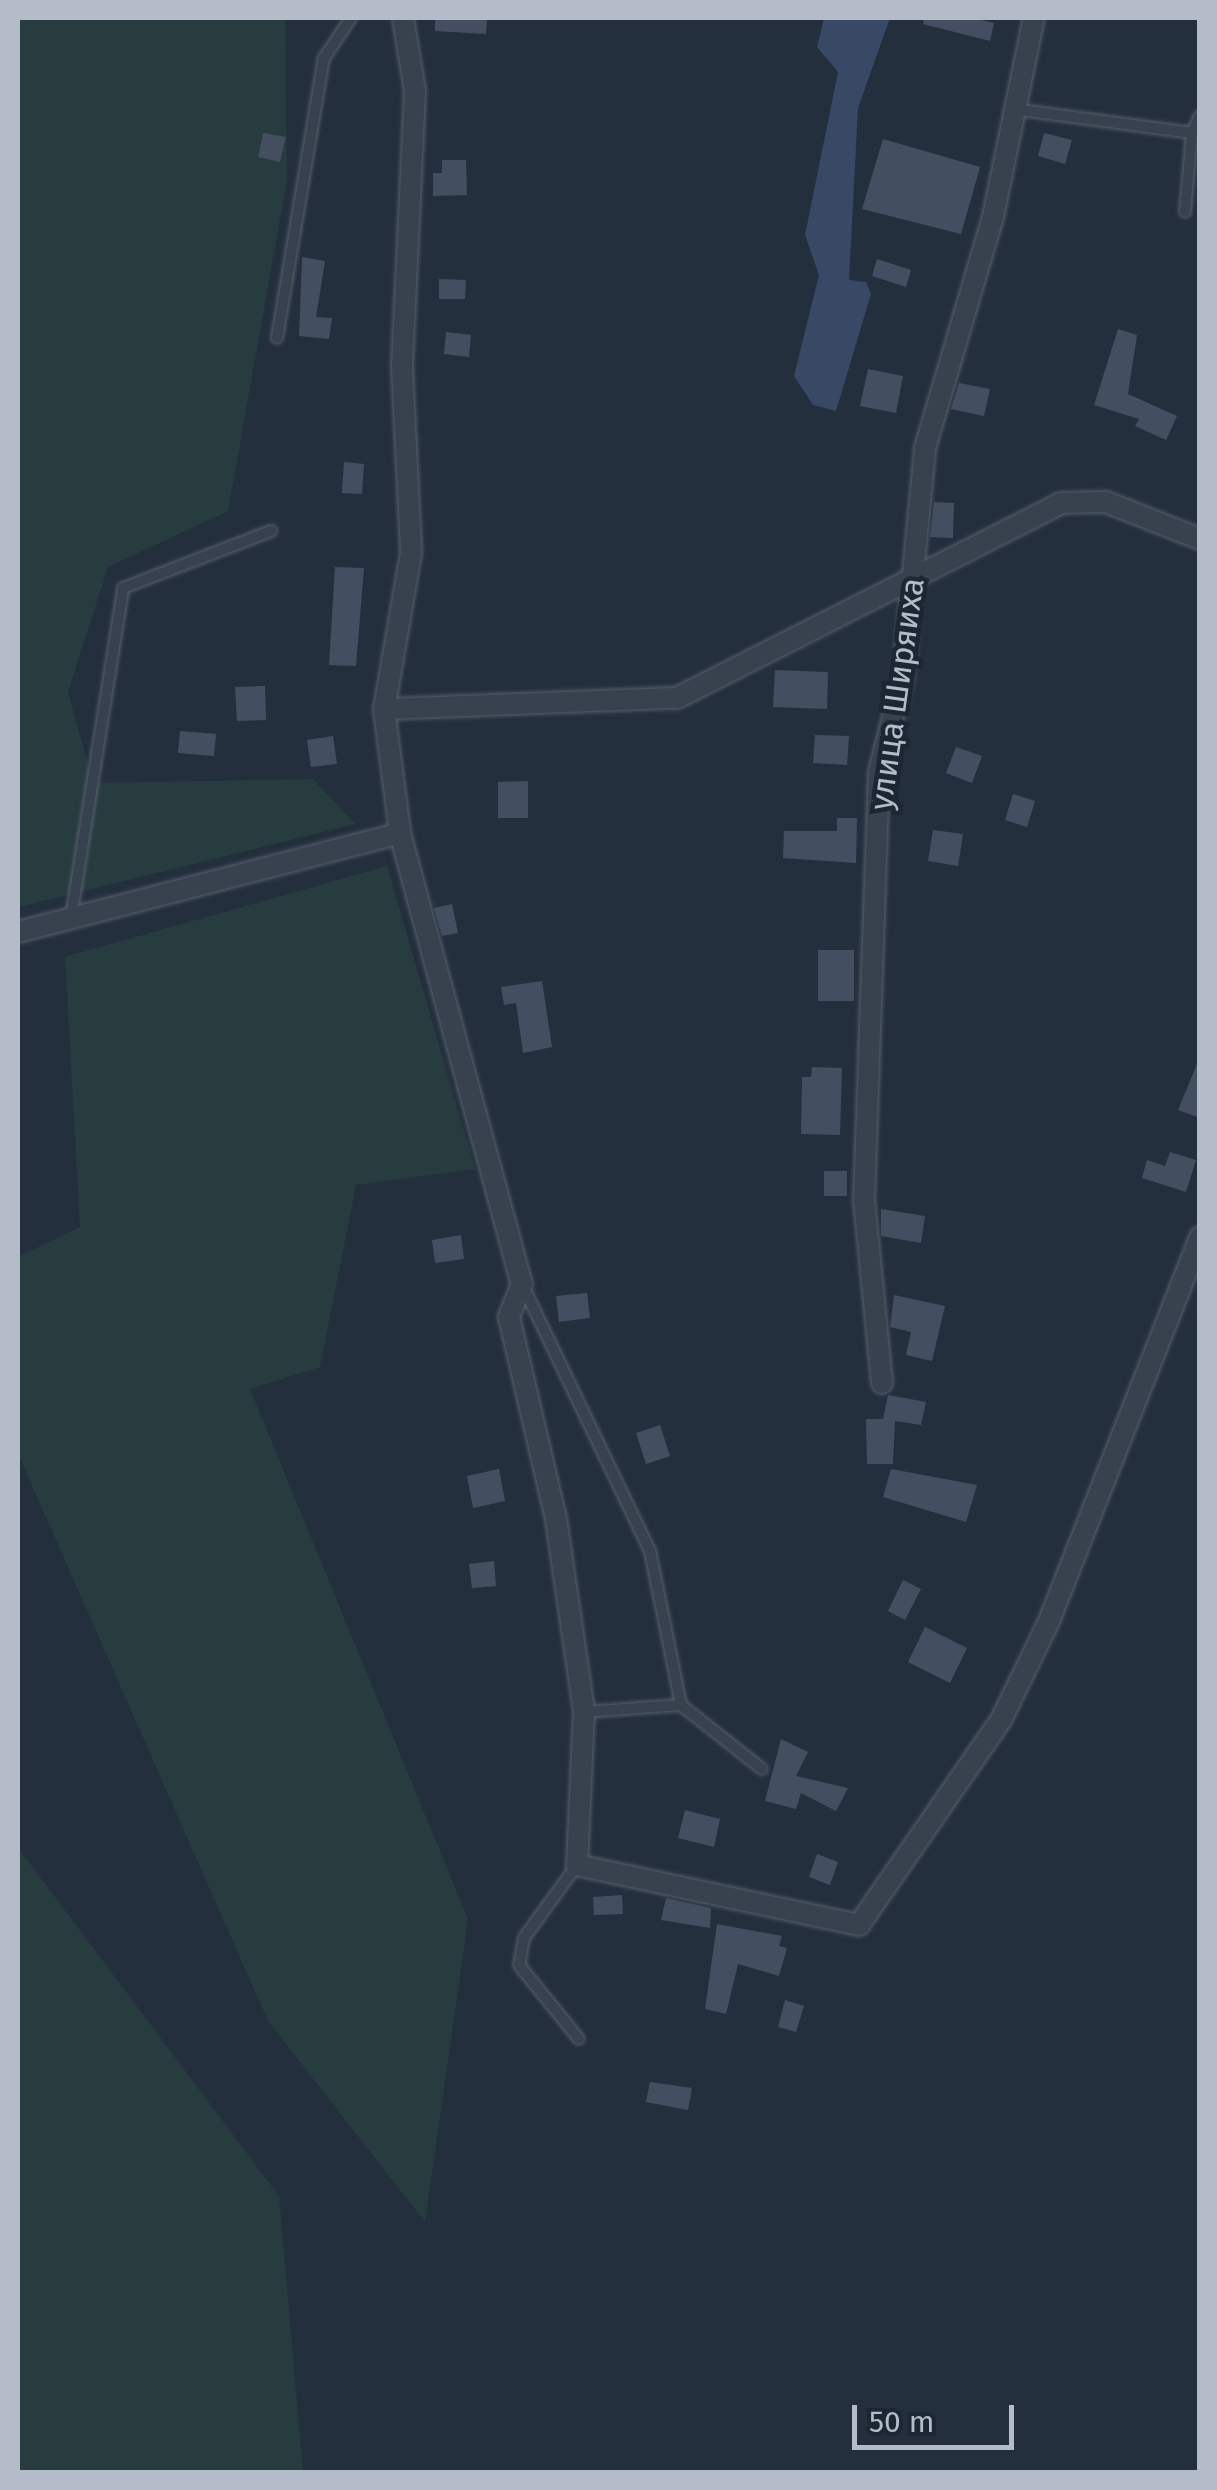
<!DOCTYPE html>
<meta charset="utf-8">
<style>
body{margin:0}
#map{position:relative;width:1217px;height:2490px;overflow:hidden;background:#242f3e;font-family:"Fira Sans",sans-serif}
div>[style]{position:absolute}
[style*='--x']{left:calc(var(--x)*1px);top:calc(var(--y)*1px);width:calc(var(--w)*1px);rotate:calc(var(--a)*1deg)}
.green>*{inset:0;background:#263c3f}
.water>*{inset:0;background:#384965}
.building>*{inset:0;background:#434f60}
.roads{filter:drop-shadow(0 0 2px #565f6c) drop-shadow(0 0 2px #565f6c)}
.service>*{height:10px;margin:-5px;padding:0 5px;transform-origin:5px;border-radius:5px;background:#38414e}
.minor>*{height:20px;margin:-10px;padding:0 10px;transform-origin:10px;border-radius:10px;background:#38414e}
span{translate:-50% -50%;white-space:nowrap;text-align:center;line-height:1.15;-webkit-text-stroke:9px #1d2633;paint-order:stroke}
.street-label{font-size:32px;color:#b4bcc9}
.frame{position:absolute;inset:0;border:20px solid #b4bcc9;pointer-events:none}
.scale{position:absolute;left:852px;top:2405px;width:162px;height:45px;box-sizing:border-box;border:5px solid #b4bcc9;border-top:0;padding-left:12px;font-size:30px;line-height:35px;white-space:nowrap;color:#b4bcc9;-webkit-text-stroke:8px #1d2633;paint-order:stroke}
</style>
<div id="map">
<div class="green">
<i style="clip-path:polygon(18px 18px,285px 18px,287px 180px,228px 511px,108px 567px,68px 692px,93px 783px,313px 779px,355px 824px,18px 907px)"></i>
<i style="clip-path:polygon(387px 866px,475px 1169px,356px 1185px,320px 1367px,250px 1389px,468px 1919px,425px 2222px,268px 2021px,18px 1454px,18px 1257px,80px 1227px,65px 957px)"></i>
<i style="clip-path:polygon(18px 1834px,19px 1849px,279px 2196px,303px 2472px,18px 2472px)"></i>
</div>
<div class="water">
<i style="clip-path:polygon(824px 18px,890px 18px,858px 108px,849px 280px,866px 282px,871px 294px,836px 411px,813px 405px,794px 376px,819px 275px,805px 235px,838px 72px,817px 47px)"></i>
</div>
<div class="building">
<i style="clip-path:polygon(435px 18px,487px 18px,486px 34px,435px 31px)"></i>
<i style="clip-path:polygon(924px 18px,973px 18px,994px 23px,990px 41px,923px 24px)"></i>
<i style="clip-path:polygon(263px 133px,286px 137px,280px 162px,258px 157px)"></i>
<i style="clip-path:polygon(1044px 133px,1072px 140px,1065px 164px,1038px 156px)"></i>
<i style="clip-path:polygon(883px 139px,980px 167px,961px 234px,862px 209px)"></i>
<i style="clip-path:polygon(442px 160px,466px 160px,467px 195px,433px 196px,433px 173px,442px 173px)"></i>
<i style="clip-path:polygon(302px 257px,325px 261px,316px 317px,332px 318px,329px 339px,299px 336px)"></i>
<i style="clip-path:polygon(877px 259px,911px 270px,906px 287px,872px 276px)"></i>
<i style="clip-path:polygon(439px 279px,466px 280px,465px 299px,439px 299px)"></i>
<i style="clip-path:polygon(1118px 329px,1137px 335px,1128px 394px,1177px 416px,1166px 440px,1135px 426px,1139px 419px,1094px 405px)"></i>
<i style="clip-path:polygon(446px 332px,471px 335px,469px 357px,444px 354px)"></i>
<i style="clip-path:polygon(868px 369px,903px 376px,896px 413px,860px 406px)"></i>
<i style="clip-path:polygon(959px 383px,990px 389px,984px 416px,951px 409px)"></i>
<i style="clip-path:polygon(344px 462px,364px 464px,362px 494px,342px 493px)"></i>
<i style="clip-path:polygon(934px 502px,954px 503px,953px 538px,930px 537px)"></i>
<i style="clip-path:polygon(335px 567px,364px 568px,356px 666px,329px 665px)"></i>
<i style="clip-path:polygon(775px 670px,828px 672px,827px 709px,773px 707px)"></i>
<i style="clip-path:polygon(265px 686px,266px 720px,237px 721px,235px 687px)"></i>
<i style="clip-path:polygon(180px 731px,216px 734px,214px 756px,178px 753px)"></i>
<i style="clip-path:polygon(815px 735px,849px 736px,847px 765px,813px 763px)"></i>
<i style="clip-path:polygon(333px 736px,337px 764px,311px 767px,307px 740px)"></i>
<i style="clip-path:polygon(956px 747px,982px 756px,972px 783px,946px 773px)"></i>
<i style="clip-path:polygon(528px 781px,528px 818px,498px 818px,498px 782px)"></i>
<i style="clip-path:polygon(1013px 794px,1035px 801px,1027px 827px,1005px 820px)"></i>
<i style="clip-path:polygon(837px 818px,857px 818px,856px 863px,783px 858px,784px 831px,837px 831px)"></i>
<i style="clip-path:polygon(933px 830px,963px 834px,958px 866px,928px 861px)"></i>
<i style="clip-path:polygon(452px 904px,458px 933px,442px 936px,434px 908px)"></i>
<i style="clip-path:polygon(818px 950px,854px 950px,854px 1001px,818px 1001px)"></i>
<i style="clip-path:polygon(542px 981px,552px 1047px,523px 1053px,516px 1003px,504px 1005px,501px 987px)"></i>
<i style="clip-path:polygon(1199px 1059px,1200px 1059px,1200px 1118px,1178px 1110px)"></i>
<i style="clip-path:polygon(812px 1067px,842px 1068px,840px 1135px,801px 1134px,802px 1077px,811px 1077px)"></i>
<i style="clip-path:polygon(1170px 1152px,1196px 1160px,1186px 1192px,1142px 1178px,1147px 1160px,1165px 1166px)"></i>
<i style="clip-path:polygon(824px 1171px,847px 1171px,847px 1196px,824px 1196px)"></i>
<i style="clip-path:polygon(881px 1209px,925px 1216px,921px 1243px,881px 1236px)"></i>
<i style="clip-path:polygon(461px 1235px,464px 1259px,435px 1263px,432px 1240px)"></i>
<i style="clip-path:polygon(587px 1293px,590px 1318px,559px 1322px,556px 1296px)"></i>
<i style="clip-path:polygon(894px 1295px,945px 1306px,932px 1361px,906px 1355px,911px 1332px,890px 1327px)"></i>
<i style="clip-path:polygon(888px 1395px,926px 1402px,921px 1425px,895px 1421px,893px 1464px,867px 1464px,866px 1419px,883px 1419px)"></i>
<i style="clip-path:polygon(660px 1425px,670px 1456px,646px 1464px,636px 1433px)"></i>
<i style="clip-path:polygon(499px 1469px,505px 1501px,473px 1508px,467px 1476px)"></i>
<i style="clip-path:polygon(891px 1469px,977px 1485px,966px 1522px,883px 1497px)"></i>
<i style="clip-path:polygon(494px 1561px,496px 1586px,472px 1588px,469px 1564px)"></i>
<i style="clip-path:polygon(903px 1580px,921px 1589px,905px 1620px,888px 1611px)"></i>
<i style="clip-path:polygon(925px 1627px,967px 1648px,950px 1683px,908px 1662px)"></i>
<i style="clip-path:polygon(781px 1739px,808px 1752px,796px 1776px,848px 1788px,836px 1811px,801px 1793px,796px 1809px,765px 1801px)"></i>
<i style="clip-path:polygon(685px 1810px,720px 1819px,714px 1847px,678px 1838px)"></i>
<i style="clip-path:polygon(817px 1854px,838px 1862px,830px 1885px,809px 1877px)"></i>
<i style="clip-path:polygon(622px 1895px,623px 1914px,594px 1915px,593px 1897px)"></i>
<i style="clip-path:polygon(666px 1898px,711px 1908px,710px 1928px,661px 1920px)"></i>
<i style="clip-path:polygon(717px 1924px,782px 1936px,779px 1946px,787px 1948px,779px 1976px,738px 1964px,726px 2014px,705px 2009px)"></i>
<i style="clip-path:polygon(785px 2000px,804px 2006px,796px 2032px,778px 2027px)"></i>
<i style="clip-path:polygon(650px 2082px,692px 2088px,688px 2110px,646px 2102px)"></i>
</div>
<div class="roads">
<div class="service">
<i style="--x:1013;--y:109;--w:181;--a:7.6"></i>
<i style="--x:1192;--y:133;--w:19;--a:-65"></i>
<i style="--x:1185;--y:212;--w:79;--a:-84.9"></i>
<i style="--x:277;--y:338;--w:284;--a:-80.5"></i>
<i style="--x:324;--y:58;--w:48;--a:-56"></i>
<i style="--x:71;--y:918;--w:334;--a:-81"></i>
<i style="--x:123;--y:588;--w:159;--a:-21.1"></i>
<i style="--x:523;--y:1286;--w:294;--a:64.4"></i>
<i style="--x:650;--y:1551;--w:157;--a:78.6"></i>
<i style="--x:681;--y:1705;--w:103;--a:38.3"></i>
<i style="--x:584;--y:1712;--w:97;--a:-4.1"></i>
<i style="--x:577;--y:1865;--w:90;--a:126"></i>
<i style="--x:524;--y:1938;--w:27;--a:100"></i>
<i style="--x:519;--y:1965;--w:95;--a:51"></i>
</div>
<div class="minor">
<i style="--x:403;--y:18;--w:74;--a:80.7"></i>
<i style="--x:415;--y:91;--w:275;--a:92.7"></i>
<i style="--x:402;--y:366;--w:187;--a:87.2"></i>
<i style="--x:411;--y:553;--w:158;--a:99.8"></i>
<i style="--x:384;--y:709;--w:125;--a:82.6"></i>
<i style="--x:400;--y:833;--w:467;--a:74.9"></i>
<i style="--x:522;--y:1284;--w:35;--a:112"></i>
<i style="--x:509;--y:1317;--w:207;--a:76.9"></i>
<i style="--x:556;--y:1519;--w:195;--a:81.7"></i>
<i style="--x:584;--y:1712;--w:153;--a:92.6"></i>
<i style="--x:577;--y:1865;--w:288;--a:12"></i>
<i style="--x:859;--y:1925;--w:249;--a:-55.3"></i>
<i style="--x:1001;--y:1720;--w:110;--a:-64.1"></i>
<i style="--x:1049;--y:1621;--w:413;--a:-68.5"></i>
<i style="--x:384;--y:709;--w:293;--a:-2.2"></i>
<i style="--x:677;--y:698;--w:431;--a:-26.9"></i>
<i style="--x:1061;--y:503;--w:45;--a:-1.3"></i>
<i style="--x:1106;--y:502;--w:101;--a:21.5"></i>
<i style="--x:18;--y:932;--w:395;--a:-14.5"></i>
<i style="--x:882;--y:1383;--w:183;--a:-95.6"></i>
<i style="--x:864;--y:1201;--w:429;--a:-88"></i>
<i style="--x:879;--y:772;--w:97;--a:-75.7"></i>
<i style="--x:903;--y:678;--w:231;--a:-84.5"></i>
<i style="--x:925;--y:448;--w:241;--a:-73.6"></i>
<i style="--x:993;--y:217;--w:203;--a:-78.4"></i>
</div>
</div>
<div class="street-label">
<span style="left:897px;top:694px;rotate:-82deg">улица Ширяиха</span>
</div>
<div class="frame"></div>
<div class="scale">50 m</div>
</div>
